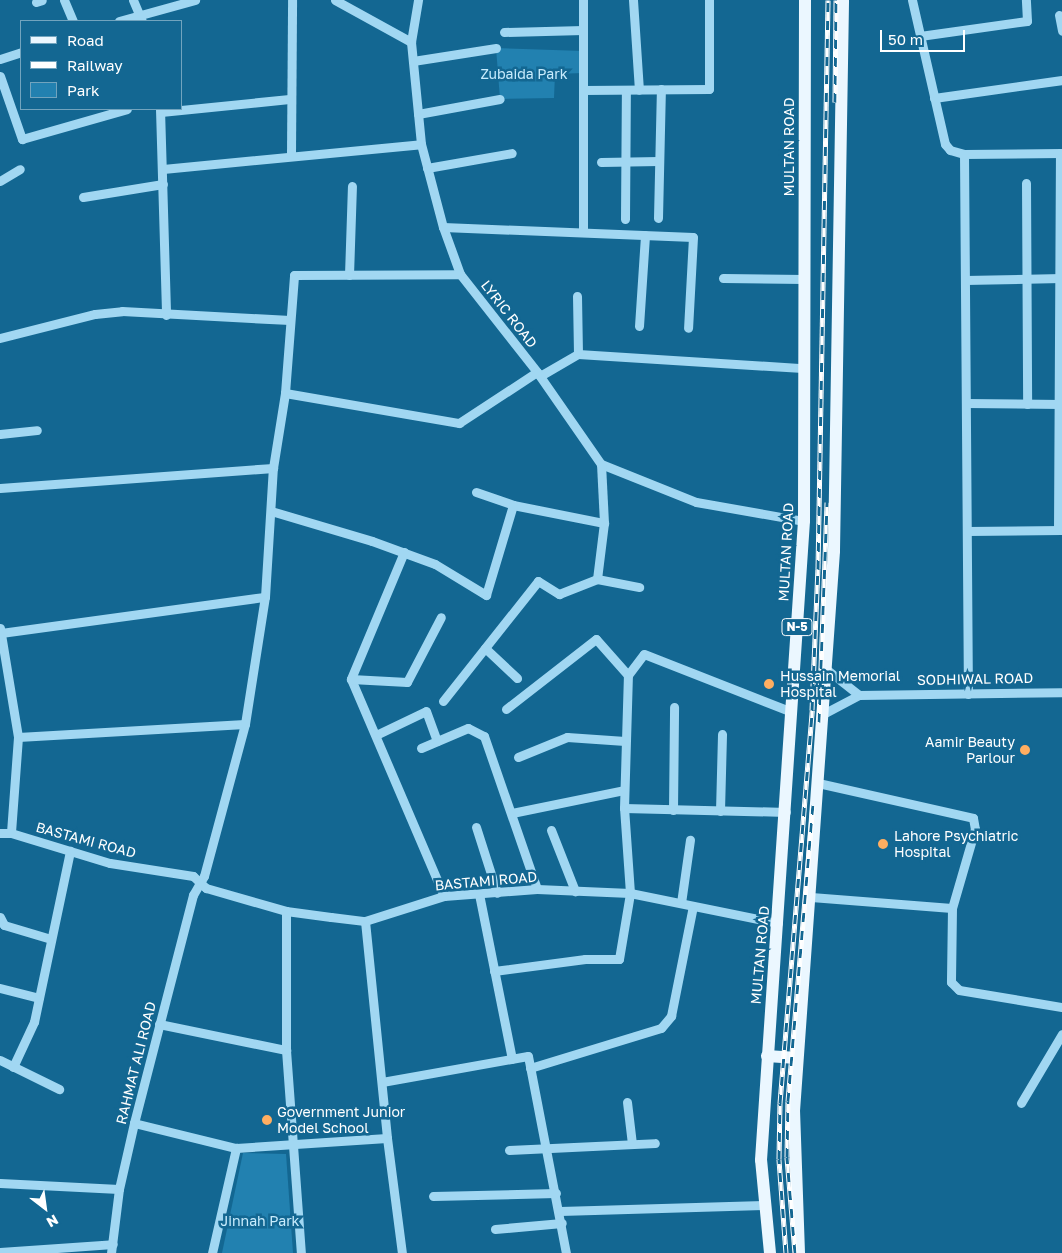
<!DOCTYPE html>
<style>
body{margin:0}
#map{position:relative;width:1062px;height:1253px;overflow:hidden;background:#136792;font-family:"Golos Text",sans-serif}
div>[style]{position:absolute}
[style*='--x']{left:calc(var(--x)*1px);top:calc(var(--y)*1px);width:calc(var(--w)*1px);rotate:calc(var(--a)*1deg)}
.green>*{inset:0;background:#2281b0}
.minor>*{height:9px;margin:-4.5px;padding:0 4.5px;transform-origin:4.5px;border-radius:4.5px;background:#a1d7f2}
.major>*{height:12px;margin:-6px;padding:0 6px;transform-origin:6px;border-radius:6px;background:#ebf7ff}
.rail>*{height:5px;margin-top:-2.5px;transform-origin:0;background:repeating-linear-gradient(90deg,#136792 0 9px,#fff 0 18px);box-sizing:border-box;border-block:1px solid #fff}
.dots>*{width:14px;height:14px;translate:-50% -50%;box-sizing:border-box;border:2px solid #136792;border-radius:50%}
span{translate:-50% -50%;white-space:nowrap;text-align:center;line-height:1.15;-webkit-text-stroke:5px #136792;paint-order:stroke}
.shield-label span{padding:1px 4px;background:#136792;border:1px solid;border-radius:4px;-webkit-text-stroke-width:0}
.shield-label{font-size:12px;color:#fff;font-weight:700}
.park-label{font-size:14px;color:#c8ecfd}
.street-label{font-size:14px;color:#fff}
.poi-label{font-size:14px;color:#fff}
.left{translate:0 -50%;text-align:left}
.right{translate:-100% -50%;text-align:right}
.legend{position:absolute;left:20px;top:20px;width:162px;height:90px;box-sizing:border-box;background:#136792;border:1px solid #71a4be;margin:0;padding:6px 9px;list-style:none;font-size:15px;color:#fff}
.legend li{display:flex;align-items:center;gap:10px;height:25px}
.legend b{width:25px;border:1px solid #71a4be}
.north{position:absolute;left:20px;top:1183px;width:50px;height:50px;-webkit-text-stroke:4px #136792;paint-order:stroke;rotate:150deg;font-size:14px;font-weight:700;line-height:20px;text-align:center;color:#fff}
.north::after{content:'';display:block;margin:auto;width:18px;height:22px;background:#fff;clip-path:polygon(50% 0,100% 100%,50% 72%,0 100%)}
.scale{position:absolute;left:880px;top:30px;width:85px;height:22px;box-sizing:border-box;border:2px solid #fff;border-top:0;padding-left:6px;font-size:15px;line-height:18px;white-space:nowrap;color:#fff;-webkit-text-stroke:4px #136792;paint-order:stroke}
</style>
<div id="map">
<div class="green">
<i style="clip-path:polygon(496px 48px,583px 51px,583px 73px,555px 74px,554px 98px,500px 99px)"></i>
<i style="clip-path:polygon(243px 1153px,286px 1154px,293px 1253px,222px 1253px)"></i>
</div>
<div class="minor">
<i style="--x:64;--y:0;--w:23;--a:67"></i>
<i style="--x:133;--y:0;--w:23;--a:67"></i>
<i style="--x:335;--y:0;--w:87;--a:28.9"></i>
<i style="--x:411;--y:42;--w:102;--a:84.4"></i>
<i style="--x:421;--y:144;--w:86;--a:75.2"></i>
<i style="--x:443;--y:227;--w:50;--a:70.1"></i>
<i style="--x:460;--y:274;--w:125;--a:51.8"></i>
<i style="--x:537;--y:372;--w:112;--a:55.2"></i>
<i style="--x:601;--y:464;--w:102;--a:21.8"></i>
<i style="--x:696;--y:502;--w:110;--a:10"></i>
<i style="--x:583;--y:0;--w:232;--a:90"></i>
<i style="--x:633;--y:0;--w:90;--a:86.2"></i>
<i style="--x:912;--y:0;--w:148;--a:77.1"></i>
<i style="--x:945;--y:144;--w:8;--a:50"></i>
<i style="--x:950;--y:150;--w:15;--a:16"></i>
<i style="--x:964;--y:154;--w:98;--a:-0.6"></i>
<i style="--x:36;--y:2;--w:6;--a:-18"></i>
<i style="--x:1059;--y:15;--w:16;--a:79"></i>
<i style="--x:119;--y:21;--w:79;--a:-15.4"></i>
<i style="--x:504;--y:32;--w:79;--a:-1.5"></i>
<i style="--x:920;--y:36;--w:108;--a:-8"></i>
<i style="--x:1027;--y:21;--w:21;--a:-93"></i>
<i style="--x:411;--y:42;--w:43;--a:-80.5"></i>
<i style="--x:0;--y:59;--w:22;--a:-18"></i>
<i style="--x:413;--y:61;--w:84;--a:-8.9"></i>
<i style="--x:0;--y:76;--w:67;--a:70.8"></i>
<i style="--x:22;--y:139;--w:109;--a:-15.9"></i>
<i style="--x:583;--y:90;--w:126;--a:-0.5"></i>
<i style="--x:709;--y:89;--w:89;--a:-90"></i>
<i style="--x:934;--y:98;--w:129;--a:-8"></i>
<i style="--x:160;--y:109;--w:206;--a:88.3"></i>
<i style="--x:161;--y:112;--w:129;--a:-5.8"></i>
<i style="--x:418;--y:114;--w:83;--a:-10.4"></i>
<i style="--x:964;--y:154;--w:540;--a:89.58"></i>
<i style="--x:291;--y:155;--w:155;--a:-89.6"></i>
<i style="--x:601;--y:162;--w:58;--a:-1"></i>
<i style="--x:427;--y:168;--w:86;--a:-10"></i>
<i style="--x:163;--y:169;--w:259;--a:-5.5"></i>
<i style="--x:0;--y:181;--w:23;--a:-31"></i>
<i style="--x:1026;--y:183;--w:221;--a:89.7"></i>
<i style="--x:83;--y:197;--w:81;--a:-9.2"></i>
<i style="--x:658;--y:218;--w:129;--a:-88.7"></i>
<i style="--x:625;--y:219;--w:129;--a:-89.6"></i>
<i style="--x:443;--y:227;--w:250;--a:2.3"></i>
<i style="--x:693;--y:237;--w:91;--a:93.1"></i>
<i style="--x:349;--y:275;--w:89;--a:-88.1"></i>
<i style="--x:723;--y:278;--w:81;--a:0.7"></i>
<i style="--x:965;--y:280;--w:97;--a:-1.2"></i>
<i style="--x:577;--y:296;--w:58;--a:89"></i>
<i style="--x:639;--y:326;--w:91;--a:-86.2"></i>
<i style="--x:0;--y:338;--w:98;--a:-14.2"></i>
<i style="--x:95;--y:314;--w:27;--a:-6"></i>
<i style="--x:122;--y:311;--w:168;--a:3.1"></i>
<i style="--x:540;--y:376;--w:44;--a:-30.1"></i>
<i style="--x:578;--y:354;--w:225;--a:3.6"></i>
<i style="--x:285;--y:393;--w:177;--a:9.8"></i>
<i style="--x:459;--y:423;--w:93;--a:-33.2"></i>
<i style="--x:966;--y:403;--w:96;--a:0.6"></i>
<i style="--x:0;--y:434;--w:37;--a:-6"></i>
<i style="--x:0;--y:488;--w:274;--a:-4.2"></i>
<i style="--x:476;--y:492;--w:39;--a:19"></i>
<i style="--x:513;--y:505;--w:93;--a:11.2"></i>
<i style="--x:271;--y:511;--w:105;--a:16.5"></i>
<i style="--x:372;--y:541;--w:67;--a:20.1"></i>
<i style="--x:435;--y:564;--w:60;--a:31.3"></i>
<i style="--x:486;--y:595;--w:94;--a:-73.3"></i>
<i style="--x:1058;--y:530;--w:377;--a:-89.7"></i>
<i style="--x:967;--y:531;--w:95;--a:-0.6"></i>
<i style="--x:404;--y:552;--w:138;--a:112.7"></i>
<i style="--x:351;--y:679;--w:236;--a:66.8"></i>
<i style="--x:597;--y:579;--w:56;--a:-82.9"></i>
<i style="--x:604;--y:523;--w:59;--a:-92.9"></i>
<i style="--x:0;--y:628;--w:110;--a:80.6"></i>
<i style="--x:18;--y:737;--w:96;--a:94.2"></i>
<i style="--x:1;--y:633;--w:266;--a:-7.8"></i>
<i style="--x:485;--y:648;--w:44;--a:43.2"></i>
<i style="--x:826;--y:669;--w:42;--a:38.2"></i>
<i style="--x:351;--y:679;--w:56;--a:3.1"></i>
<i style="--x:407;--y:682;--w:73;--a:-62.4"></i>
<i style="--x:443;--y:701;--w:153;--a:-51.6"></i>
<i style="--x:538;--y:581;--w:25;--a:32"></i>
<i style="--x:559;--y:594;--w:41;--a:-21.5"></i>
<i style="--x:597;--y:579;--w:43;--a:10.8"></i>
<i style="--x:506;--y:709;--w:114;--a:-37.9"></i>
<i style="--x:596;--y:639;--w:48;--a:48.4"></i>
<i style="--x:823;--y:714;--w:41;--a:-27.8"></i>
<i style="--x:859;--y:695;--w:203;--a:-0.8"></i>
<i style="--x:376;--y:735;--w:55;--a:-25.6"></i>
<i style="--x:426;--y:711;--w:32;--a:70"></i>
<i style="--x:18;--y:737;--w:227;--a:-3.3"></i>
<i style="--x:421;--y:748;--w:51;--a:-23.1"></i>
<i style="--x:468;--y:728;--w:18;--a:27"></i>
<i style="--x:484;--y:736;--w:162;--a:70.9"></i>
<i style="--x:518;--y:757;--w:53;--a:-22.2"></i>
<i style="--x:567;--y:737;--w:58;--a:3.9"></i>
<i style="--x:818;--y:783;--w:159;--a:12.7"></i>
<i style="--x:973;--y:818;--w:11;--a:80"></i>
<i style="--x:975;--y:829;--w:82;--a:106.2"></i>
<i style="--x:624;--y:808;--w:162;--a:1.4"></i>
<i style="--x:673;--y:810;--w:103;--a:-89.4"></i>
<i style="--x:720;--y:811;--w:77;--a:-88.5"></i>
<i style="--x:512;--y:813;--w:114;--a:-11.6"></i>
<i style="--x:476;--y:827;--w:69;--a:72.3"></i>
<i style="--x:551;--y:830;--w:66;--a:68.5"></i>
<i style="--x:0;--y:833;--w:11;--a:0"></i>
<i style="--x:11;--y:833;--w:103;--a:16.9"></i>
<i style="--x:110;--y:863;--w:84;--a:8.9"></i>
<i style="--x:193;--y:876;--w:18;--a:43"></i>
<i style="--x:206;--y:888;--w:83;--a:16"></i>
<i style="--x:286;--y:911;--w:45;--a:7.6"></i>
<i style="--x:331;--y:917;--w:34;--a:7"></i>
<i style="--x:365;--y:921;--w:83;--a:-17.6"></i>
<i style="--x:444;--y:896;--w:93;--a:-4.3"></i>
<i style="--x:537;--y:889;--w:93;--a:2.5"></i>
<i style="--x:630;--y:893;--w:151;--a:11.5"></i>
<i style="--x:479;--y:894;--w:168;--a:78.7"></i>
<i style="--x:811;--y:897;--w:141;--a:4.5"></i>
<i style="--x:952;--y:908;--w:74;--a:90.8"></i>
<i style="--x:951;--y:982;--w:11;--a:45"></i>
<i style="--x:959;--y:990;--w:104;--a:9.4"></i>
<i style="--x:681;--y:903;--w:64;--a:-81.9"></i>
<i style="--x:286;--y:911;--w:139;--a:90"></i>
<i style="--x:286;--y:1050;--w:204;--a:85.8"></i>
<i style="--x:0;--y:917;--w:9;--a:63"></i>
<i style="--x:4;--y:925;--w:49;--a:16.6"></i>
<i style="--x:365;--y:921;--w:218;--a:84.2"></i>
<i style="--x:387;--y:1138;--w:116;--a:82.6"></i>
<i style="--x:494;--y:971;--w:92;--a:-7.5"></i>
<i style="--x:585;--y:959;--w:34;--a:0"></i>
<i style="--x:619;--y:959;--w:67;--a:-80.5"></i>
<i style="--x:630;--y:893;--w:85;--a:-94"></i>
<i style="--x:624;--y:808;--w:133;--a:-88.3"></i>
<i style="--x:628;--y:675;--w:26;--a:-53"></i>
<i style="--x:644;--y:654;--w:159;--a:21.4"></i>
<i style="--x:0;--y:988;--w:40;--a:14.4"></i>
<i style="--x:159;--y:1024;--w:130;--a:11.6"></i>
<i style="--x:0;--y:1060;--w:66;--a:26.2"></i>
<i style="--x:13;--y:1067;--w:50;--a:-65"></i>
<i style="--x:34;--y:1022;--w:175;--a:-78.1"></i>
<i style="--x:530;--y:1068;--w:137;--a:-17"></i>
<i style="--x:661;--y:1028;--w:16;--a:-50"></i>
<i style="--x:671;--y:1016;--w:112;--a:-78.7"></i>
<i style="--x:382;--y:1082;--w:148;--a:-10.1"></i>
<i style="--x:528;--y:1056;--w:201;--a:79.1"></i>
<i style="--x:627;--y:1102;--w:42;--a:83.2"></i>
<i style="--x:1021;--y:1103;--w:80;--a:-59.3"></i>
<i style="--x:134;--y:1123;--w:105;--a:13.8"></i>
<i style="--x:236;--y:1148;--w:151;--a:-3.8"></i>
<i style="--x:509;--y:1150;--w:146;--a:-2.7"></i>
<i style="--x:0;--y:1183;--w:119;--a:2.9"></i>
<i style="--x:433;--y:1196;--w:123;--a:-1.4"></i>
<i style="--x:560;--y:1211;--w:203;--a:-1.7"></i>
<i style="--x:495;--y:1229;--w:67;--a:-5.1"></i>
<i style="--x:0;--y:1252;--w:113;--a:-4"></i>
<i style="--x:111;--y:1253;--w:64;--a:-82.9"></i>
<i style="--x:119;--y:1189;--w:68;--a:-77.2"></i>
<i style="--x:134;--y:1123;--w:236;--a:-75.5"></i>
<i style="--x:193;--y:895;--w:22;--a:-60"></i>
<i style="--x:204;--y:876;--w:157;--a:-74.9"></i>
<i style="--x:245;--y:724;--w:129;--a:-81.1"></i>
<i style="--x:265;--y:597;--w:129;--a:-86.5"></i>
<i style="--x:273;--y:468;--w:76;--a:-80.9"></i>
<i style="--x:285;--y:393;--w:118;--a:-85.6"></i>
<i style="--x:294;--y:275;--w:166;--a:-0.3"></i>
<i style="--x:212;--y:1253;--w:108;--a:-77.1"></i>
</div>
<div class="major">
<i style="--x:767;--y:1056;--w:30;--a:4"></i>
<i style="--x:770;--y:1253;--w:93;--a:-95.5"></i>
<i style="--x:761;--y:1160;--w:640;--a:-86.15"></i>
<i style="--x:804;--y:521;--w:521;--a:-89.89"></i>
<i style="--x:799;--y:1253;--w:142;--a:-92"></i>
<i style="--x:794;--y:1111;--w:561;--a:-85.91"></i>
<i style="--x:834;--y:551;--w:551;--a:-89.06"></i>
</div>
<div class="rail">
<i style="--x:835;--y:102;--w:102;--a:-89.4"></i>
<i style="--x:819;--y:722;--w:220;--a:-87.9"></i>
<i style="--x:786;--y:1253;--w:94;--a:-94.3"></i>
<i style="--x:779;--y:1159;--w:56;--a:-89"></i>
<i style="--x:780;--y:1103;--w:394;--a:-85.3"></i>
<i style="--x:812;--y:710;--w:141;--a:-87.6"></i>
<i style="--x:818;--y:569;--w:569;--a:-88.99"></i>
<i style="--x:795;--y:1253;--w:96;--a:-94.8"></i>
<i style="--x:787;--y:1157;--w:56;--a:-89"></i>
<i style="--x:788;--y:1101;--w:297;--a:-85.2"></i>
</div>
<div class="dots">
<i style="left:769px;top:684px;background:#ffae61"></i>
<i style="left:1025px;top:750px;background:#ffae61"></i>
<i style="left:883px;top:844px;background:#ffae61"></i>
<i style="left:267px;top:1120px;background:#ffae61"></i>
</div>
<div class="shield-label">
<span style="left:797px;top:627px">N-5</span>
</div>
<div class="park-label">
<span style="left:524px;top:74px">Zubaida Park</span>
<span style="left:260px;top:1221px">Jinnah Park</span>
</div>
<div class="street-label">
<span style="left:789px;top:147px;rotate:-90deg">MULTAN ROAD</span>
<span style="left:509px;top:314px;rotate:52deg">LYRIC ROAD</span>
<span style="left:786px;top:552px;rotate:-87deg">MULTAN ROAD</span>
<span style="left:975px;top:679px;rotate:-1deg">SODHIWAL ROAD</span>
<span style="left:86px;top:840px;rotate:15deg">BASTAMI ROAD</span>
<span style="left:486px;top:881px;rotate:-5deg">BASTAMI ROAD</span>
<span style="left:760px;top:955px;rotate:-85deg">MULTAN ROAD</span>
<span style="left:136px;top:1063px;rotate:-76deg">RAHMAT ALI ROAD</span>
</div>
<div class="poi-label">
<span class="left" style="left:780px;top:684px">Hussain Memorial<br>Hospital</span>
<span class="right" style="left:1015px;top:750px">Aamir Beauty<br>Parlour</span>
<span class="left" style="left:894px;top:844px">Lahore Psychiatric<br>Hospital</span>
<span class="left" style="left:277px;top:1120px">Government Junior<br>Model School</span>
</div>
<ul class="legend">
<li><b style="height:6px;background:#ebf7ff"></b>Road</li>
<li><b style="height:6px;background:#fff"></b>Railway</li>
<li><b style="height:14px;background:#2281b0"></b>Park</li>
</ul>
<div class="north">N</div>
<div class="scale">50 m</div>
</div>
